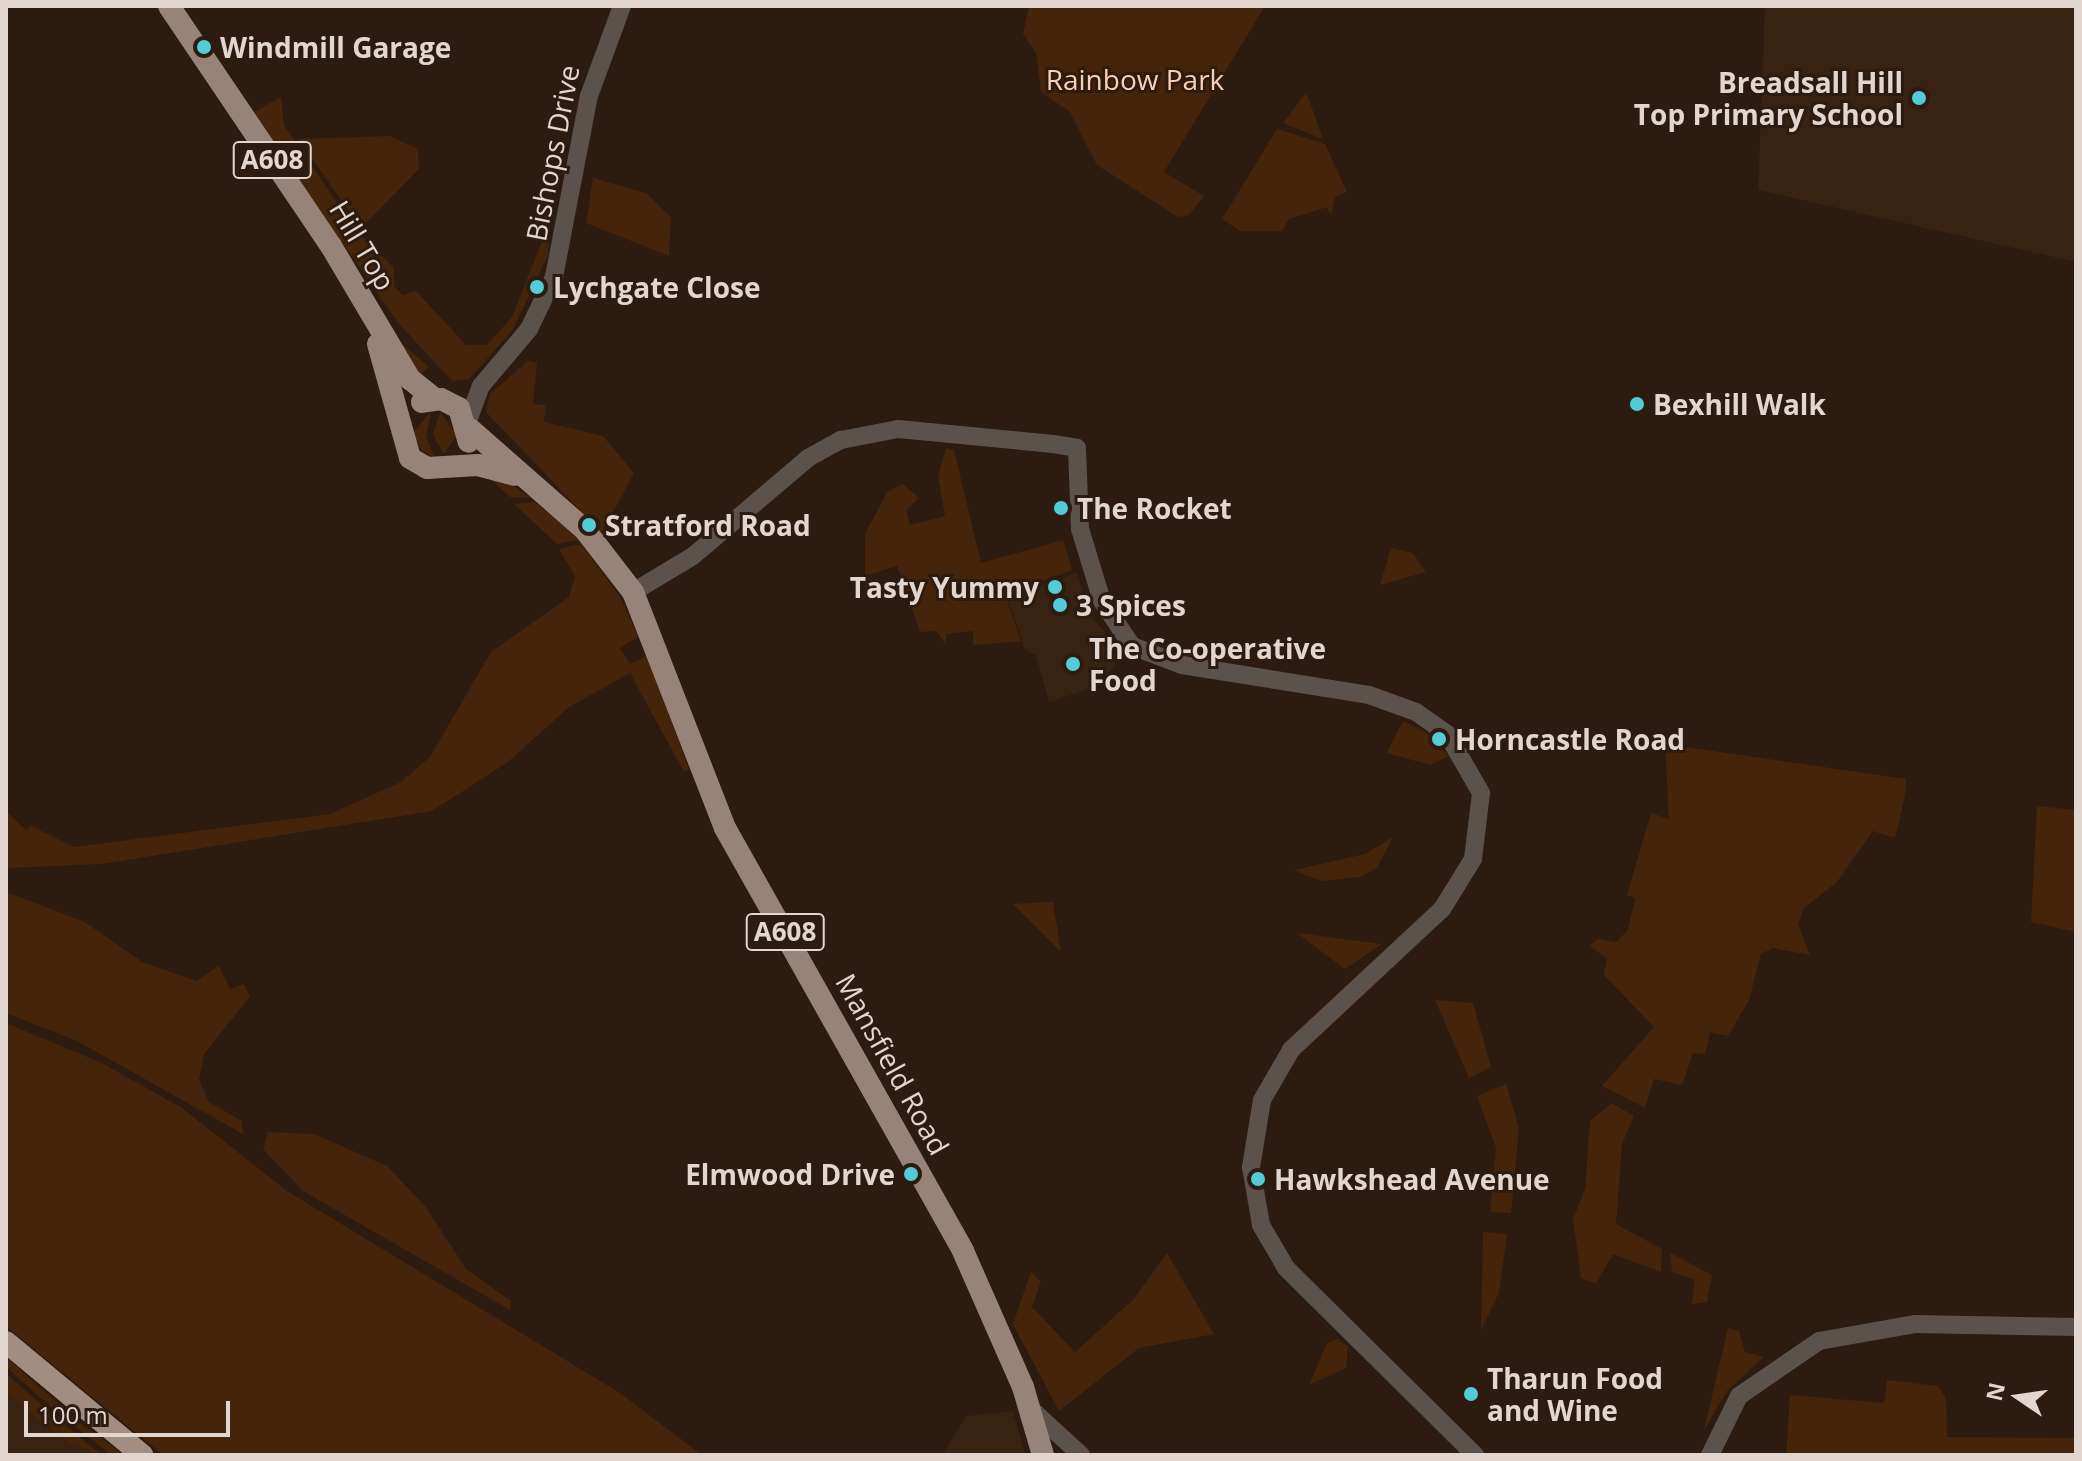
<!DOCTYPE html>
<style>
body{margin:0}
#map{position:relative;width:2082px;height:1461px;overflow:hidden;background:#2d1b0f;font-family:"Open Sans",sans-serif}
div>[style]{position:absolute}
[style*='--x']{left:calc(var(--x)*1px);top:calc(var(--y)*1px);width:calc(var(--w)*1px);rotate:calc(var(--a)*1deg)}
.built>*{inset:0;background:#382212}
.green>*{inset:0;background:#45240c}
.tertiary>*{height:18px;margin:-9px;padding:0 9px;transform-origin:9px;border-radius:9px;background:#5b524c}
.primary>*{height:22px;margin:-11px;padding:0 11px;transform-origin:11px;border-radius:11px;background:#978377}
.trunk>*{height:22px;margin:-11px;padding:0 11px;transform-origin:11px;border-radius:11px;background:#a38d80}
.dots>*{width:22px;height:22px;translate:-50% -50%;box-sizing:border-box;border:4px solid #2d1b0f;border-radius:50%}
span{translate:-50% -50%;white-space:nowrap;text-align:center;line-height:1.15;-webkit-text-stroke:6px #2d1b0f;paint-order:stroke}
.shield-label span{padding:2px 6px;background:#2d1b0f;border:2px solid;border-radius:6px;-webkit-text-stroke-width:0}
.shield-label{font-size:26px;color:#e3d6cf;font-weight:700}
.poi-label{font-size:28px;color:#e3d6cf;font-weight:700}
.left{translate:0 -50%;text-align:left}
.right{translate:-100% -50%;text-align:right}
.park-label{font-size:28px;color:#f7d0b7}
.street-label{font-size:28px;color:#e3d6cf}
.frame{position:absolute;inset:0;border:8px solid #e3d6cf;pointer-events:none}
.north{position:absolute;left:1978px;top:1357px;width:80px;height:80px;-webkit-text-stroke:6px #2d1b0f;paint-order:stroke;rotate:283deg;font-size:22px;font-weight:700;line-height:32px;text-align:center;color:#e3d6cf}
.north::after{content:'';display:block;margin:auto;width:28px;height:36px;background:#e3d6cf;clip-path:polygon(50% 0,100% 100%,50% 72%,0 100%)}
.scale{position:absolute;left:24px;top:1401px;width:206px;height:36px;box-sizing:border-box;border:4px solid #e3d6cf;border-top:0;padding-left:10px;font-size:24px;line-height:28px;white-space:nowrap;color:#e3d6cf;-webkit-text-stroke:6px #2d1b0f;paint-order:stroke}
</style>
<div id="map">
<div class="built">
<i style="clip-path:polygon(1765px 6px,2076px 6px,2076px 262px,1758px 190px)"></i>
<i style="clip-path:polygon(1077px 573px,1092px 618px,1118px 646px,1118px 659px,1101px 685px,1049px 702px,1036px 655px,1025px 650px,1007px 597px)"></i>
<i style="clip-path:polygon(6px 1374px,84px 1441px,102px 1455px,6px 1455px)"></i>
<i style="clip-path:polygon(1013px 1411px,1025px 1455px,942px 1455px,966px 1416px)"></i>
</div>
<div class="green">
<i style="clip-path:polygon(1029px 6px,1265px 6px,1164px 172px,1204px 196px,1189px 215px,1178px 217px,1097px 165px,1070px 112px,1041px 92px,1036px 53px,1023px 34px)"></i>
<i style="clip-path:polygon(1305px 94px,1308px 97px,1323px 139px,1283px 123px)"></i>
<i style="clip-path:polygon(281px 97px,284px 125px,355px 229px,394px 268px,394px 286px,403px 295px,416px 291px,466px 345px,487px 345px,512px 317px,550px 221px,548px 255px,512px 331px,469px 379px,452px 381px,399px 324px,252px 113px)"></i>
<i style="clip-path:polygon(1277px 129px,1325px 144px,1347px 192px,1335px 197px,1331px 216px,1327px 207px,1289px 219px,1282px 231px,1240px 231px,1222px 219px)"></i>
<i style="clip-path:polygon(390px 136px,418px 149px,419px 169px,361px 228px,298px 139px)"></i>
<i style="clip-path:polygon(593px 178px,646px 193px,671px 217px,669px 256px,586px 223px)"></i>
<i style="clip-path:polygon(390px 334px,429px 367px,416px 378px)"></i>
<i style="clip-path:polygon(528px 361px,537px 363px,533px 404px,546px 405px,544px 422px,603px 436px,634px 473px,602px 533px,486px 412px,490px 394px)"></i>
<i style="clip-path:polygon(431px 411px,426px 436px,434px 457px,422px 451px,413px 433px)"></i>
<i style="clip-path:polygon(440px 412px,457px 435px,444px 454px,433px 435px)"></i>
<i style="clip-path:polygon(946px 448px,954px 450px,981px 563px,1063px 540px,1072px 570px,1005px 595px,1021px 641px,973px 645px,973px 631px,946px 634px,946px 645px,936px 631px,920px 632px,897px 566px,865px 576px,865px 534px,887px 492px,903px 484px,919px 498px,906px 510px,910px 525px,945px 516px,938px 476px)"></i>
<i style="clip-path:polygon(489px 478px,512px 485px,530px 498px,510px 497px)"></i>
<i style="clip-path:polygon(534px 502px,550px 514px,579px 540px,557px 544px,514px 504px)"></i>
<i style="clip-path:polygon(581px 544px,620px 597px,638px 637px,620px 648px,630px 664px,647px 656px,689px 770px,684px 772px,630px 673px,569px 707px,508px 762px,432px 811px,102px 864px,6px 868px,6px 811px,26px 830px,31px 826px,74px 847px,330px 814px,401px 782px,430px 757px,491px 652px,569px 597px,575px 576px,559px 549px)"></i>
<i style="clip-path:polygon(1391px 548px,1413px 553px,1426px 572px,1380px 585px)"></i>
<i style="clip-path:polygon(1403px 721px,1424px 731px,1449px 756px,1430px 765px,1387px 753px)"></i>
<i style="clip-path:polygon(1665px 744px,1906px 779px,1905px 796px,1895px 838px,1873px 831px,1837px 882px,1804px 908px,1798px 924px,1810px 955px,1773px 948px,1761px 954px,1749px 1000px,1728px 1036px,1710px 1032px,1705px 1054px,1693px 1053px,1682px 1085px,1654px 1079px,1645px 1108px,1602px 1086px,1654px 1027px,1604px 975px,1607px 958px,1589px 946px,1598px 939px,1616px 942px,1628px 930px,1635px 898px,1627px 895px,1651px 813px,1669px 819px)"></i>
<i style="clip-path:polygon(2037px 806px,2076px 810px,2076px 932px,2031px 922px)"></i>
<i style="clip-path:polygon(1393px 837px,1377px 868px,1359px 877px,1321px 881px,1294px 870px,1365px 854px)"></i>
<i style="clip-path:polygon(6px 892px,85px 922px,142px 962px,196px 981px,219px 966px,230px 989px,244px 984px,250px 996px,204px 1054px,199px 1080px,209px 1102px,242px 1121px,243px 1134px,77px 1041px,6px 1013px)"></i>
<i style="clip-path:polygon(1053px 902px,1061px 952px,1013px 904px)"></i>
<i style="clip-path:polygon(1297px 933px,1382px 944px,1345px 969px)"></i>
<i style="clip-path:polygon(1435px 1000px,1473px 1003px,1491px 1067px,1469px 1078px)"></i>
<i style="clip-path:polygon(6px 1023px,102px 1063px,182px 1108px,287px 1191px,620px 1393px,702px 1455px,163px 1455px,6px 1326px)"></i>
<i style="clip-path:polygon(1506px 1084px,1519px 1128px,1511px 1213px,1490px 1212px,1496px 1148px,1477px 1096px)"></i>
<i style="clip-path:polygon(1612px 1103px,1634px 1116px,1622px 1144px,1616px 1224px,1662px 1249px,1661px 1272px,1613px 1254px,1596px 1284px,1581px 1278px,1573px 1219px,1585px 1189px,1590px 1121px)"></i>
<i style="clip-path:polygon(268px 1132px,314px 1134px,387px 1166px,425px 1206px,466px 1269px,511px 1301px,510px 1310px,303px 1191px,263px 1149px)"></i>
<i style="clip-path:polygon(1483px 1232px,1507px 1234px,1499px 1293px,1481px 1330px)"></i>
<i style="clip-path:polygon(1167px 1253px,1214px 1334px,1139px 1348px,1059px 1411px,1013px 1324px,1031px 1272px,1041px 1281px,1032px 1307px,1075px 1352px,1134px 1299px)"></i>
<i style="clip-path:polygon(1670px 1253px,1712px 1275px,1707px 1302px,1692px 1304px,1695px 1280px,1672px 1272px)"></i>
<i style="clip-path:polygon(1728px 1328px,1739px 1331px,1745px 1352px,1764px 1357px,1727px 1391px,1704px 1430px)"></i>
<i style="clip-path:polygon(1337px 1339px,1348px 1347px,1346px 1368px,1309px 1385px,1327px 1343px)"></i>
<i style="clip-path:polygon(6px 1357px,79px 1422px,124px 1455px,111px 1455px,52px 1408px,6px 1367px)"></i>
<i style="clip-path:polygon(6px 1374px,84px 1441px,102px 1455px,68px 1442px,22px 1407px,6px 1391px)"></i>
<i style="clip-path:polygon(1887px 1380px,1938px 1386px,1946px 1398px,1947px 1437px,2076px 1438px,2076px 1455px,1786px 1455px,1790px 1395px,1884px 1403px)"></i>
</div>
<div class="tertiary">
<i style="--x:468;--y:421;--w:37;--a:-70"></i>
<i style="--x:481;--y:386;--w:75;--a:-49.9"></i>
<i style="--x:529;--y:329;--w:58;--a:-64.3"></i>
<i style="--x:554;--y:277;--w:184;--a:-79.1"></i>
<i style="--x:589;--y:96;--w:96;--a:-69.9"></i>
<i style="--x:633;--y:592;--w:70;--a:-31"></i>
<i style="--x:693;--y:556;--w:151;--a:-40.4"></i>
<i style="--x:808;--y:458;--w:38;--a:-29"></i>
<i style="--x:841;--y:440;--w:58;--a:-10.9"></i>
<i style="--x:898;--y:429;--w:156;--a:5.5"></i>
<i style="--x:1053;--y:444;--w:24;--a:9"></i>
<i style="--x:1077;--y:448;--w:81;--a:87.9"></i>
<i style="--x:1080;--y:529;--w:75;--a:73"></i>
<i style="--x:1102;--y:601;--w:54;--a:56.3"></i>
<i style="--x:1132;--y:646;--w:53;--a:20.8"></i>
<i style="--x:1182;--y:665;--w:189;--a:9.1"></i>
<i style="--x:1369;--y:695;--w:50;--a:19.9"></i>
<i style="--x:1416;--y:712;--w:38;--a:35"></i>
<i style="--x:1447;--y:734;--w:68;--a:60"></i>
<i style="--x:1481;--y:793;--w:66;--a:96.9"></i>
<i style="--x:1473;--y:859;--w:59;--a:121.8"></i>
<i style="--x:1442;--y:909;--w:207;--a:137"></i>
<i style="--x:1291;--y:1050;--w:58;--a:120.1"></i>
<i style="--x:1262;--y:1100;--w:68;--a:99.3"></i>
<i style="--x:1251;--y:1167;--w:59;--a:80.2"></i>
<i style="--x:1261;--y:1225;--w:50;--a:59.8"></i>
<i style="--x:1286;--y:1268;--w:266;--a:44.7"></i>
<i style="--x:1031;--y:1409;--w:68;--a:42.6"></i>
<i style="--x:1710;--y:1455;--w:66;--a:-63.8"></i>
<i style="--x:1739;--y:1396;--w:97;--a:-34.5"></i>
<i style="--x:1819;--y:1341;--w:97;--a:-10"></i>
<i style="--x:1915;--y:1324;--w:161;--a:1.1"></i>
</div>
<div class="primary">
<i style="--x:169;--y:6;--w:290;--a:56"></i>
<i style="--x:331;--y:246;--w:155;--a:59.3"></i>
<i style="--x:410;--y:379;--w:32;--a:39"></i>
<i style="--x:378;--y:344;--w:118;--a:74.3"></i>
<i style="--x:410;--y:458;--w:20;--a:30"></i>
<i style="--x:427;--y:468;--w:51;--a:-3.4"></i>
<i style="--x:478;--y:465;--w:38;--a:15"></i>
<i style="--x:422;--y:402;--w:19;--a:-9"></i>
<i style="--x:441;--y:399;--w:20;--a:27"></i>
<i style="--x:459;--y:408;--w:35;--a:74"></i>
<i style="--x:470;--y:429;--w:153;--a:41.3"></i>
<i style="--x:585;--y:530;--w:78;--a:52.3"></i>
<i style="--x:633;--y:592;--w:253;--a:68.7"></i>
<i style="--x:725;--y:828;--w:485;--a:60.6"></i>
<i style="--x:963;--y:1251;--w:149;--a:66.2"></i>
<i style="--x:1023;--y:1387;--w:71;--a:73.6"></i>
</div>
<div class="trunk">
<i style="--x:6;--y:1342;--w:177;--a:39.7"></i>
</div>
<div class="dots">
<i style="left:204px;top:47px;background:#52ccd6"></i>
<i style="left:1919px;top:98px;background:#52ccd6"></i>
<i style="left:537px;top:287px;background:#52ccd6"></i>
<i style="left:1637px;top:404px;background:#52ccd6"></i>
<i style="left:1061px;top:508px;background:#52ccd6"></i>
<i style="left:589px;top:525px;background:#52ccd6"></i>
<i style="left:1055px;top:587px;background:#52ccd6"></i>
<i style="left:1060px;top:605px;background:#52ccd6"></i>
<i style="left:1073px;top:664px;background:#52ccd6"></i>
<i style="left:1439px;top:739px;background:#52ccd6"></i>
<i style="left:911px;top:1174px;background:#52ccd6"></i>
<i style="left:1258px;top:1179px;background:#52ccd6"></i>
<i style="left:1471px;top:1394px;background:#52ccd6"></i>
</div>
<div class="shield-label">
<span style="left:272px;top:160px">A608</span>
<span style="left:785px;top:932px">A608</span>
</div>
<div class="poi-label">
<span class="left" style="left:220px;top:47px">Windmill Garage</span>
<span class="right" style="left:1903px;top:98px">Breadsall Hill<br>Top Primary School</span>
<span class="left" style="left:553px;top:287px">Lychgate Close</span>
<span class="left" style="left:1653px;top:404px">Bexhill Walk</span>
<span class="left" style="left:1077px;top:508px">The Rocket</span>
<span class="left" style="left:605px;top:525px">Stratford Road</span>
<span class="right" style="left:1039px;top:587px">Tasty Yummy</span>
<span class="left" style="left:1076px;top:605px">3 Spices</span>
<span class="left" style="left:1089px;top:664px">The Co-operative<br>Food</span>
<span class="left" style="left:1455px;top:739px">Horncastle Road</span>
<span class="right" style="left:895px;top:1174px">Elmwood Drive</span>
<span class="left" style="left:1274px;top:1179px">Hawkshead Avenue</span>
<span class="left" style="left:1487px;top:1394px">Tharun Food<br>and Wine</span>
</div>
<div class="park-label">
<span style="left:1135px;top:79px">Rainbow Park</span>
</div>
<div class="street-label">
<span style="left:552px;top:153px;rotate:-79deg">Bishops Drive</span>
<span style="left:363px;top:245px;rotate:59deg">Hill Top</span>
<span style="left:893px;top:1064px;rotate:61deg">Mansfield Road</span>
</div>
<div class="frame"></div>
<div class="north">N</div>
<div class="scale">100 m</div>
</div>
